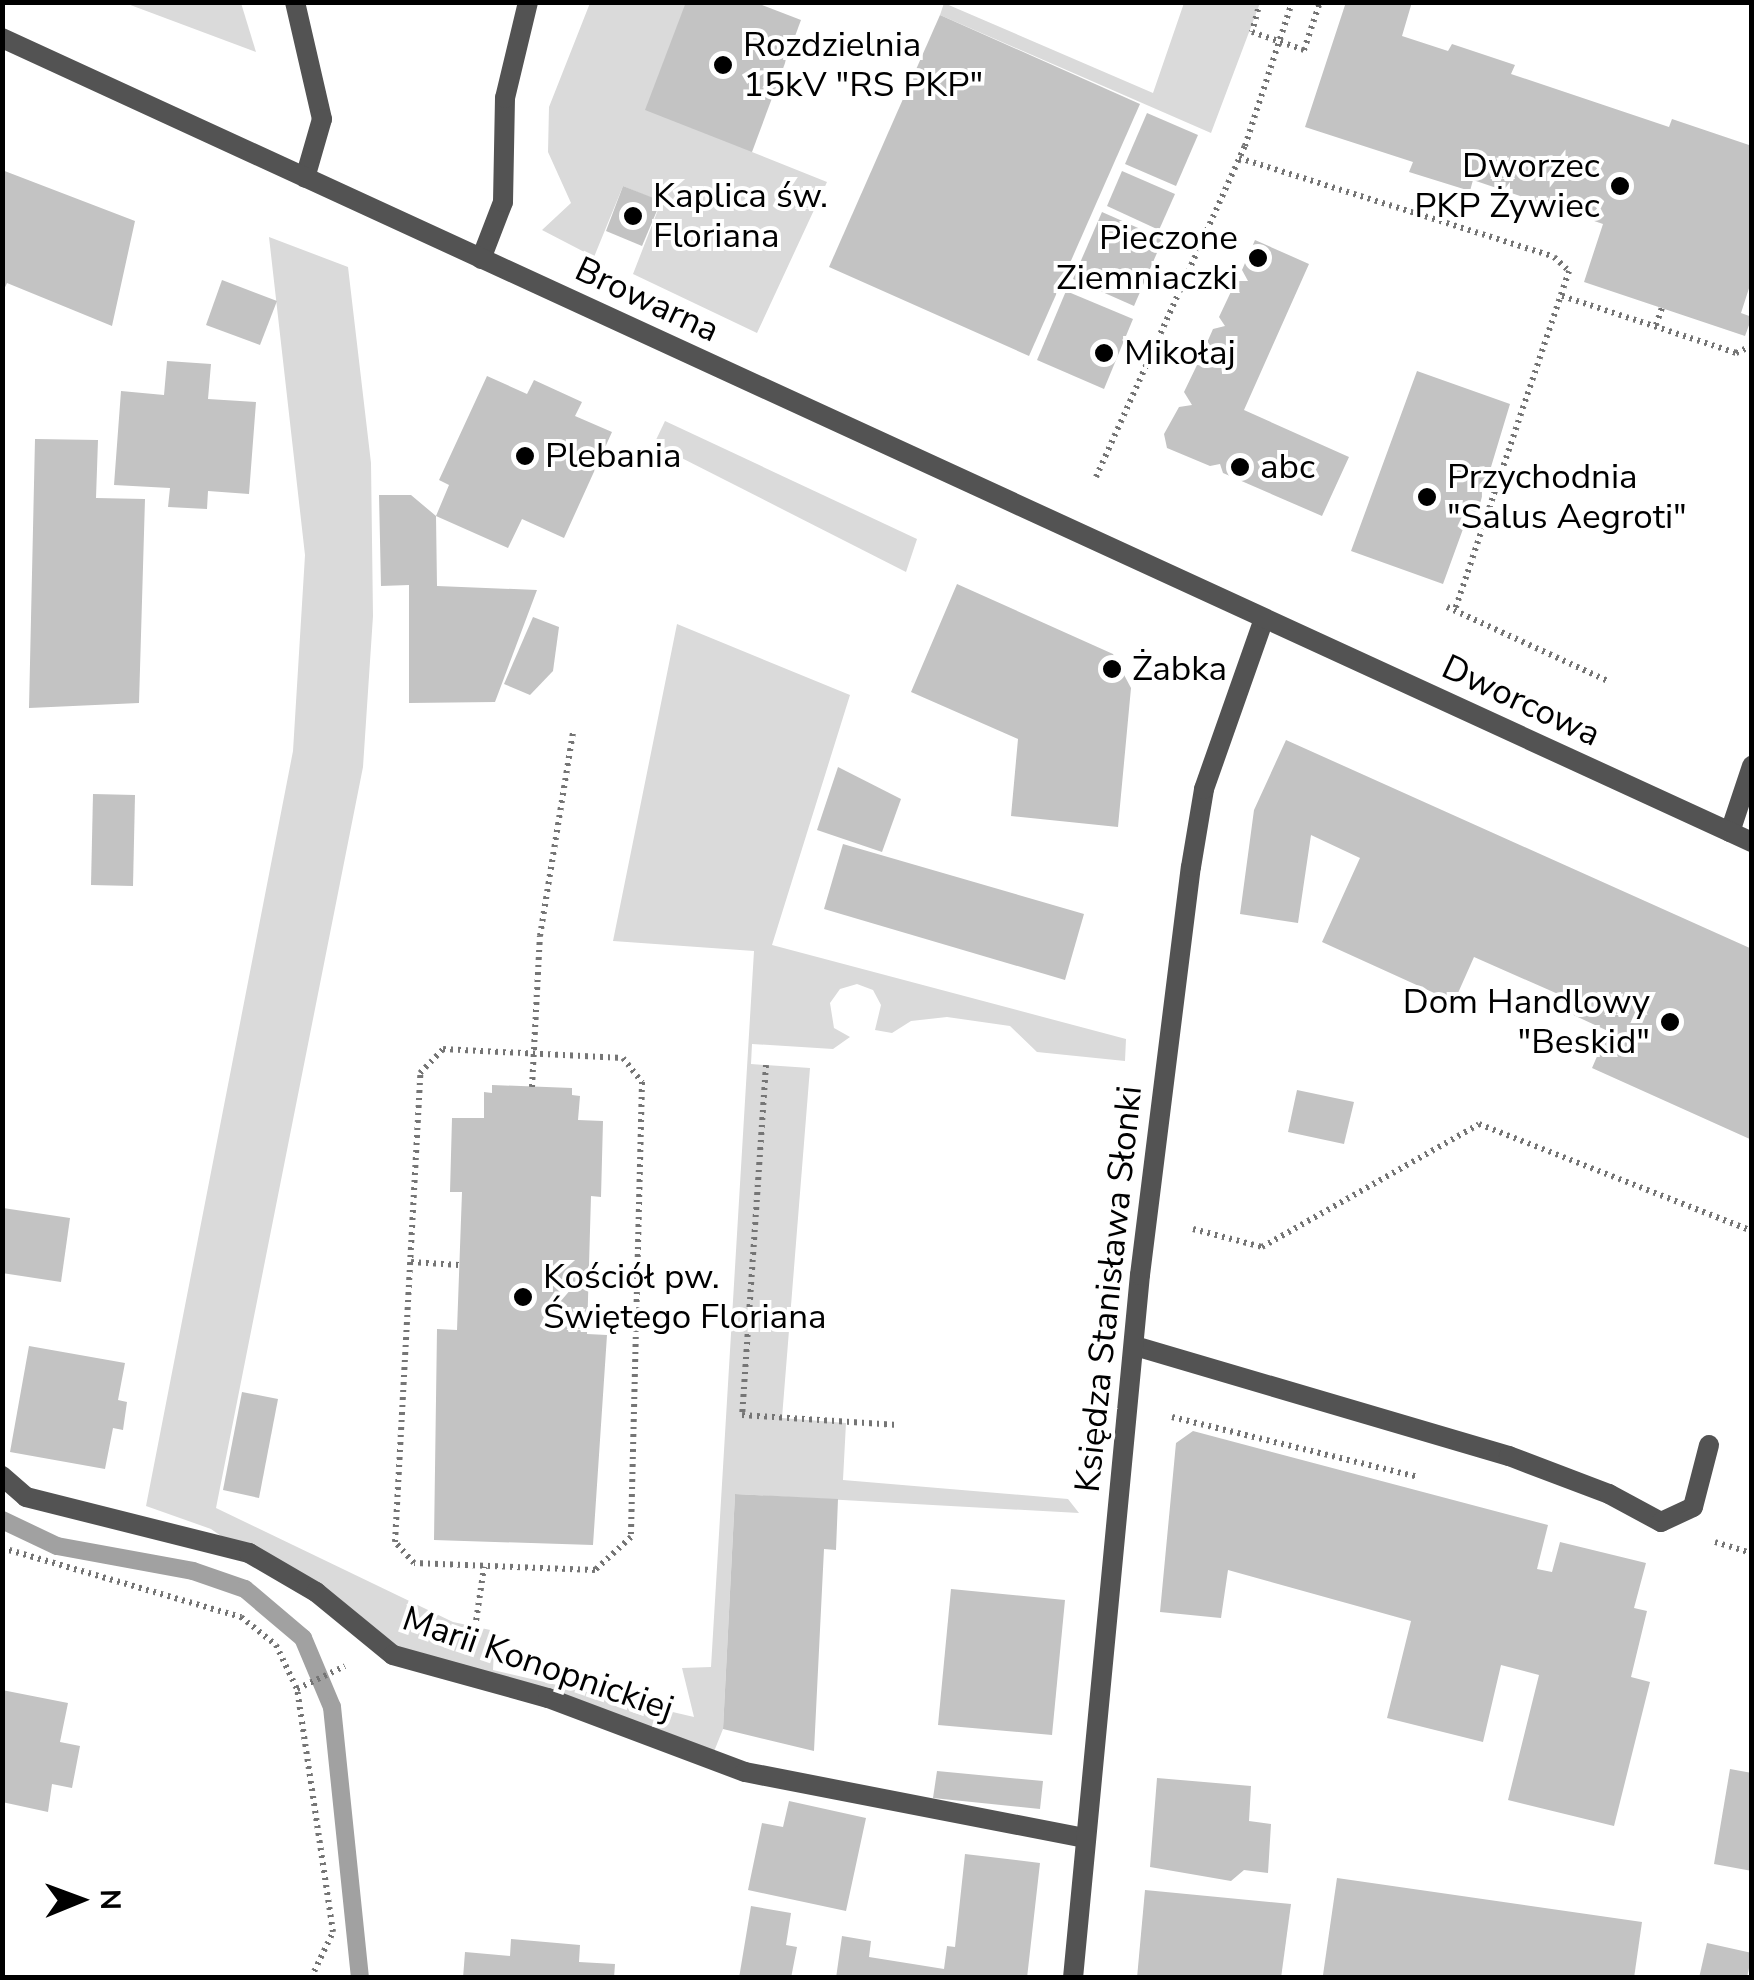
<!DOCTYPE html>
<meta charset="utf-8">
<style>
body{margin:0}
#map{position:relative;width:1754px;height:1980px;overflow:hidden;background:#fff;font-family:"Nunito Sans",sans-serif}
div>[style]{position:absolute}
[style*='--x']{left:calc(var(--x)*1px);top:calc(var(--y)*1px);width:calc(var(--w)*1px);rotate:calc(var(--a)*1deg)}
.green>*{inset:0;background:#dadada}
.stream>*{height:18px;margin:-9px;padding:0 9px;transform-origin:9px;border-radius:9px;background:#a1a1a1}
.building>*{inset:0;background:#c3c3c3}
.path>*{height:6px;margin-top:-3px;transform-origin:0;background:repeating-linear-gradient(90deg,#757575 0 2.5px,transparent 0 7.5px)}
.service>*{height:20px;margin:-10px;padding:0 10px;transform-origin:10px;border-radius:10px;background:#535353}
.minor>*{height:20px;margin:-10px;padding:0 10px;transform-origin:10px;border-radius:10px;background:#535353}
.tertiary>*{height:20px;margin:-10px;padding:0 10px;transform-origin:10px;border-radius:10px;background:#535353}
.dots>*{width:28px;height:28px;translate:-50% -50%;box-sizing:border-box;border:5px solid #fff;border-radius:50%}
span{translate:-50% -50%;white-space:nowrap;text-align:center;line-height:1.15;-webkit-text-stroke:8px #fff;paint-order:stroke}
.poi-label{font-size:35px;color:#000}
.left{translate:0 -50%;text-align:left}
.right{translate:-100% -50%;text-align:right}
.street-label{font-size:35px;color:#000}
.frame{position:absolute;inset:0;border:5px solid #000;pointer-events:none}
.north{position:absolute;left:30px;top:1850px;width:100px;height:100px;-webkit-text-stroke:8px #fff;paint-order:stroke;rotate:89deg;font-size:28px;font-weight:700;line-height:40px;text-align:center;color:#000}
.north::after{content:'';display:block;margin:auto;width:35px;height:45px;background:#000;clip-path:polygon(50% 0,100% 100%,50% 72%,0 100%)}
</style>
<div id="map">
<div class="green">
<i style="clip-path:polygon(125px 3px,241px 3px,256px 52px)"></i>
<i style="clip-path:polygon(590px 3px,686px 3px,752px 152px,827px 182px,757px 333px,633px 274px,661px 202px,623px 186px,594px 257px,542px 230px,571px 203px,548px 152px,549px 107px)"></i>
<i style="clip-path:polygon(944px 3px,1153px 93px,1184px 3px,1260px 3px,1211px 133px,940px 15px)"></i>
<i style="clip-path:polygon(269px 237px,348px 267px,371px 463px,373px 616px,363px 767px,216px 1508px,453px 1622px,495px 1631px,493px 1670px,694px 1717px,682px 1668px,711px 1667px,754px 951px,613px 941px,677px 624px,850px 695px,772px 945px,1126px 1039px,1125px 1061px,1037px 1052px,1010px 1026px,947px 1017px,911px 1021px,892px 1033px,875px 1030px,881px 1005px,873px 990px,857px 984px,840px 989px,830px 1003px,834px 1028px,850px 1037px,833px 1049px,752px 1044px,751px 1064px,810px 1068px,782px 1418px,846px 1423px,843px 1480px,1068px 1499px,1079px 1513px,735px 1494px,723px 1729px,711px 1759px,384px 1648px,211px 1529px,146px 1506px,293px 751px,305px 555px)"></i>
<i style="clip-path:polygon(665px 421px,917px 539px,906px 572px,654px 444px)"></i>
</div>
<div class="stream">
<i style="--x:2;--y:1520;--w:61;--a:25.3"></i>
<i style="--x:57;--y:1546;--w:138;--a:10.4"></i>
<i style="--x:193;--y:1571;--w:55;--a:19.1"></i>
<i style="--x:245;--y:1589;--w:76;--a:40.2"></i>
<i style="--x:303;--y:1638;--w:75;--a:67.2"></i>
<i style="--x:332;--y:1707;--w:272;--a:84.1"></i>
</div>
<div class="building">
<i style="clip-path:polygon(686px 2px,754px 2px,801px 20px,752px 152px,645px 110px)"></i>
<i style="clip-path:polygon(1346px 2px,1412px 2px,1402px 36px,1448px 51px,1452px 44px,1515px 65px,1511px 74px,1669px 127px,1672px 119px,1752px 146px,1752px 279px,1741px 313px,1752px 317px,1745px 336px,1584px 282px,1603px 224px,1473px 180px,1470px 191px,1409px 172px,1413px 162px,1305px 127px)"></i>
<i style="clip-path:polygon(940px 15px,1140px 104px,1029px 356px,829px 267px)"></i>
<i style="clip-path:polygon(1147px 113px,1198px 135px,1176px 186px,1125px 164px)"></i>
<i style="clip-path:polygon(2px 170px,135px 221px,112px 326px,7px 283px,2px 294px)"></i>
<i style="clip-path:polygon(1122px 171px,1175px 194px,1159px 230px,1107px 206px)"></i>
<i style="clip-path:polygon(623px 186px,661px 201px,642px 246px,606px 231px)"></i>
<i style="clip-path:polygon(1102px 212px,1163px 239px,1134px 306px,1073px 279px)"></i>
<i style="clip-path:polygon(1255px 240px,1309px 264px,1244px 410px,1349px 457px,1322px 516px,1223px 473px,1220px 464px,1210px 466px,1167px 448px,1164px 434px,1179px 407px,1192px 405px,1184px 392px,1197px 365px,1206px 366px,1202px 354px,1213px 329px,1225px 326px,1219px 317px,1236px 281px,1248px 281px,1242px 270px)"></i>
<i style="clip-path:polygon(222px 280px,277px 301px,260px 345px,206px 325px)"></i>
<i style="clip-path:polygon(1066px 291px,1133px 319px,1104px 389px,1037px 360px)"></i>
<i style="clip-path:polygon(167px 361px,211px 364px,208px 399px,256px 402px,249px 494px,208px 491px,207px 509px,168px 507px,170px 488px,114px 485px,121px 391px,164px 395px)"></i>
<i style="clip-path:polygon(1417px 371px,1510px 404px,1475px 520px,1467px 518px,1443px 584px,1351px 551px)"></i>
<i style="clip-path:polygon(487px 376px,527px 394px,534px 380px,582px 402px,575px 416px,612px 432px,564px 538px,522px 519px,508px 548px,436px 516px,437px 586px,537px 590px,495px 702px,409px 703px,409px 585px,381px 586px,379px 495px,411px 495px,436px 516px,449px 485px,439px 480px)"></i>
<i style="clip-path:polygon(35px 439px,98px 440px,96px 498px,145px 499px,139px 703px,29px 708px)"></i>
<i style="clip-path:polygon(957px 584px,1113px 654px,1131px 688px,1118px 827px,1011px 816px,1018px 739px,911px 692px)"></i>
<i style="clip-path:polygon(533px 617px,559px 627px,553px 671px,530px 695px,504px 684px)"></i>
<i style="clip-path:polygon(1286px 740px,1752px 949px,1752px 1140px,1592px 1068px,1608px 1031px,1569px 1013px,1574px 1001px,1474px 957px,1454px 1002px,1322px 942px,1360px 858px,1311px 835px,1298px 923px,1240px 914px,1254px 810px)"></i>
<i style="clip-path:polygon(838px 767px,901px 799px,882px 852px,817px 830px)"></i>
<i style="clip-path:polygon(93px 794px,135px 795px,133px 886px,91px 885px)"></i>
<i style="clip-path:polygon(843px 844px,1084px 914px,1065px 980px,824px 909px)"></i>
<i style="clip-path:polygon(492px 1085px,572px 1088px,572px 1095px,580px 1096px,578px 1120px,603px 1121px,601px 1197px,591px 1196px,587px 1334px,607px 1335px,593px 1545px,434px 1540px,437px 1329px,457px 1330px,462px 1192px,450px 1192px,452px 1118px,484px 1118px,484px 1092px,492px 1093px)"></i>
<i style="clip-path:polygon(1297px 1090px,1354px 1102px,1344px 1144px,1288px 1132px)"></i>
<i style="clip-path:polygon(3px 1208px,70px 1218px,61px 1282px,2px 1273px)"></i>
<i style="clip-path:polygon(29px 1346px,125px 1363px,118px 1400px,127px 1402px,123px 1430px,113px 1428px,105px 1469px,10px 1452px)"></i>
<i style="clip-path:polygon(242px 1392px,278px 1399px,259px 1498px,223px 1490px)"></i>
<i style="clip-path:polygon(1193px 1431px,1548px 1525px,1537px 1569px,1552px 1572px,1560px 1542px,1646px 1563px,1634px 1608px,1647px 1611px,1631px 1677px,1650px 1682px,1614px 1826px,1508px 1800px,1539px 1675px,1501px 1665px,1483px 1742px,1387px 1718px,1411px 1621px,1228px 1570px,1221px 1618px,1160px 1612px,1176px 1443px)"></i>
<i style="clip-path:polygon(735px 1494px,838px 1499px,836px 1550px,824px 1549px,814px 1751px,723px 1729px)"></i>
<i style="clip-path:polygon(951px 1589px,1065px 1600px,1052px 1735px,938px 1725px)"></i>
<i style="clip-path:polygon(2px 1690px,68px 1703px,60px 1742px,80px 1746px,72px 1788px,52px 1784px,48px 1812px,2px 1802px)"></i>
<i style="clip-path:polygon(1730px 1769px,1752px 1773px,1752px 1871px,1714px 1864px)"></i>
<i style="clip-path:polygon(937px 1771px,1043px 1781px,1040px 1809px,933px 1798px)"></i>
<i style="clip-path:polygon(1157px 1778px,1251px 1786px,1249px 1821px,1271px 1824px,1268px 1873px,1244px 1870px,1231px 1881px,1150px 1867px)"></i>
<i style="clip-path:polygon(789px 1801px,866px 1818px,846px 1911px,748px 1890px,762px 1823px,783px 1827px)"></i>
<i style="clip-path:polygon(965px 1854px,1040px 1863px,1027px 1978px,836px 1978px,842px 1936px,871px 1941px,869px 1957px,944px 1969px,947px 1946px,955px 1947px)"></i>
<i style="clip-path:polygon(1337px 1878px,1642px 1922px,1634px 1978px,1323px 1975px)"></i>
<i style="clip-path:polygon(1145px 1890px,1291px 1904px,1281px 1978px,1137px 1978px)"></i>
<i style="clip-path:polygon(751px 1906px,791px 1913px,786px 1945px,797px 1947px,791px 1978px,739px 1978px)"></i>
<i style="clip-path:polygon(511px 1939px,580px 1945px,579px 1962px,615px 1964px,614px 1978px,463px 1978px,465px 1952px,510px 1956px)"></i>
<i style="clip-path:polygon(1707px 1943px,1752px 1953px,1747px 1978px,1699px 1978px)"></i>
</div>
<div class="path">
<i style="--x:1260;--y:2;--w:31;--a:105"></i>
<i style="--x:1252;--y:32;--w:55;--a:19.1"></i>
<i style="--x:1304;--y:50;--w:51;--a:-71.6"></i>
<i style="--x:1239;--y:158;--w:330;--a:17.4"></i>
<i style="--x:1554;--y:257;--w:21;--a:43"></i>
<i style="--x:1569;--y:271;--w:358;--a:108.6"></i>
<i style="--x:1562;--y:296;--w:183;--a:18.1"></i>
<i style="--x:1736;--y:353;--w:17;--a:-24"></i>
<i style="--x:1656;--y:325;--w:18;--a:-71"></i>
<i style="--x:1096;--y:477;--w:363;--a:-65.8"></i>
<i style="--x:1245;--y:146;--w:151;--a:-71.9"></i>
<i style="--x:1447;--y:607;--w:177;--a:24.7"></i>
<i style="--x:443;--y:1049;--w:180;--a:2.9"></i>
<i style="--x:623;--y:1058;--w:31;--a:52"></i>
<i style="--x:642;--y:1082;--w:455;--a:91.4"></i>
<i style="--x:631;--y:1537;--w:49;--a:137.5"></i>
<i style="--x:595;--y:1570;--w:181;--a:-177.8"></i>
<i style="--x:414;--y:1563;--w:28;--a:-132"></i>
<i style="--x:395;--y:1542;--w:470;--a:-86.9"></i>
<i style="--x:420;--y:1073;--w:33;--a:-46"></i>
<i style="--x:766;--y:1065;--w:351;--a:93.9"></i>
<i style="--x:742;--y:1415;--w:156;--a:3.7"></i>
<i style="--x:532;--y:1087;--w:151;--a:-87"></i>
<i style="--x:540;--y:936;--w:207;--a:-80.8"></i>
<i style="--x:1193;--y:1229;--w:71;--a:14.6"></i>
<i style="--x:1262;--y:1247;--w:249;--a:-29.5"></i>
<i style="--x:1479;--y:1124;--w:293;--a:21.4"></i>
<i style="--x:411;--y:1262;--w:48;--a:3.6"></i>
<i style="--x:1172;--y:1417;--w:254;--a:13.7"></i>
<i style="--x:1715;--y:1542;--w:39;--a:17"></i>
<i style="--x:2;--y:1548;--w:249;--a:16.1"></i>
<i style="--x:241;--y:1617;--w:45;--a:38.7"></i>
<i style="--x:276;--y:1645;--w:49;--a:64.5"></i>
<i style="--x:474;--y:1635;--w:69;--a:-81.6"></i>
<i style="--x:311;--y:1978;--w:51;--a:-64.4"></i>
<i style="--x:333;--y:1932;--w:246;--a:-98.4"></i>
<i style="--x:297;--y:1689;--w:53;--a:-25.6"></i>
</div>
<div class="service">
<i style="--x:295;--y:2;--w:120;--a:77"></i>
<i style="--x:322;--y:119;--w:61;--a:106.1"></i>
<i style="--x:481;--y:259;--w:61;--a:-68.9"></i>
<i style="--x:503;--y:202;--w:104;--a:-88.9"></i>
<i style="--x:505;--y:98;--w:99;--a:-76.5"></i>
<i style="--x:1730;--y:832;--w:70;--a:-71.6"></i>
<i style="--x:1135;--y:1346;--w:390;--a:16.4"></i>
<i style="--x:1509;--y:1456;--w:107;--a:20.8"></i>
<i style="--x:1609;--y:1494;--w:59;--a:28.3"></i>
<i style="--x:1661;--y:1522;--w:35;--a:-25"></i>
<i style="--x:1693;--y:1507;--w:64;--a:-75.5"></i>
</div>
<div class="minor">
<i style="--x:2;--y:1476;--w:32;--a:41"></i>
<i style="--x:26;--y:1497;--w:230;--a:14.1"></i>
<i style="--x:249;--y:1553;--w:78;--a:30.2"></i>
<i style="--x:316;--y:1592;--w:99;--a:39.3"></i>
<i style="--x:393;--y:1655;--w:161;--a:15.5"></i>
<i style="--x:548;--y:1698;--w:210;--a:20.6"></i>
<i style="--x:745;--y:1772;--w:346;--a:11"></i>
<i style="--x:1073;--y:1978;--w:706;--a:-84.56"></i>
<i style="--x:1140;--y:1275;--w:411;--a:-82.9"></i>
<i style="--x:1191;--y:867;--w:79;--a:-80.5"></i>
<i style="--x:1204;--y:789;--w:180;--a:-70.6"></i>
</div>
<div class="tertiary">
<i style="--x:2;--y:38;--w:1926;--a:24.68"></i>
</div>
<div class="dots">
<i style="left:723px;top:65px;background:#000"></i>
<i style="left:1620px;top:186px;background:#000"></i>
<i style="left:633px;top:216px;background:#000"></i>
<i style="left:1258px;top:258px;background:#000"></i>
<i style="left:1104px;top:353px;background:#000"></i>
<i style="left:525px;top:456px;background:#000"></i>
<i style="left:1240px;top:467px;background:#000"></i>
<i style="left:1427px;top:497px;background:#000"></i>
<i style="left:1112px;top:669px;background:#000"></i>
<i style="left:1670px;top:1022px;background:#000"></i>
<i style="left:523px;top:1297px;background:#000"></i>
</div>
<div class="poi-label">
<span class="left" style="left:743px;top:65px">Rozdzielnia<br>15kV "RS PKP"</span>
<span class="right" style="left:1600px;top:186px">Dworzec<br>PKP Żywiec</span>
<span class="left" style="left:653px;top:216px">Kaplica św.<br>Floriana</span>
<span class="right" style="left:1238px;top:258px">Pieczone<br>Ziemniaczki</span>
<span class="left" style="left:1124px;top:353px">Mikołaj</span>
<span class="left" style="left:545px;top:456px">Plebania</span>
<span class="left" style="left:1260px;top:467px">abc</span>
<span class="left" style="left:1447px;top:497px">Przychodnia<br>"Salus Aegroti"</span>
<span class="left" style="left:1132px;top:669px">Żabka</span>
<span class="right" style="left:1650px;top:1022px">Dom Handlowy<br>"Beskid"</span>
<span class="left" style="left:543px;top:1297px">Kościół pw.<br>Świętego Floriana</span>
</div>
<div class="street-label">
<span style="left:647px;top:300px;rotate:25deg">Browarna</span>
<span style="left:1521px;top:701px;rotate:25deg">Dworcowa</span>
<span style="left:1109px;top:1289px;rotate:-84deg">Księdza Stanisława Słonki</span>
<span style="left:538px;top:1664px;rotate:19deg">Marii Konopnickiej</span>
</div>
<div class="frame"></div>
<div class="north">N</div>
</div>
